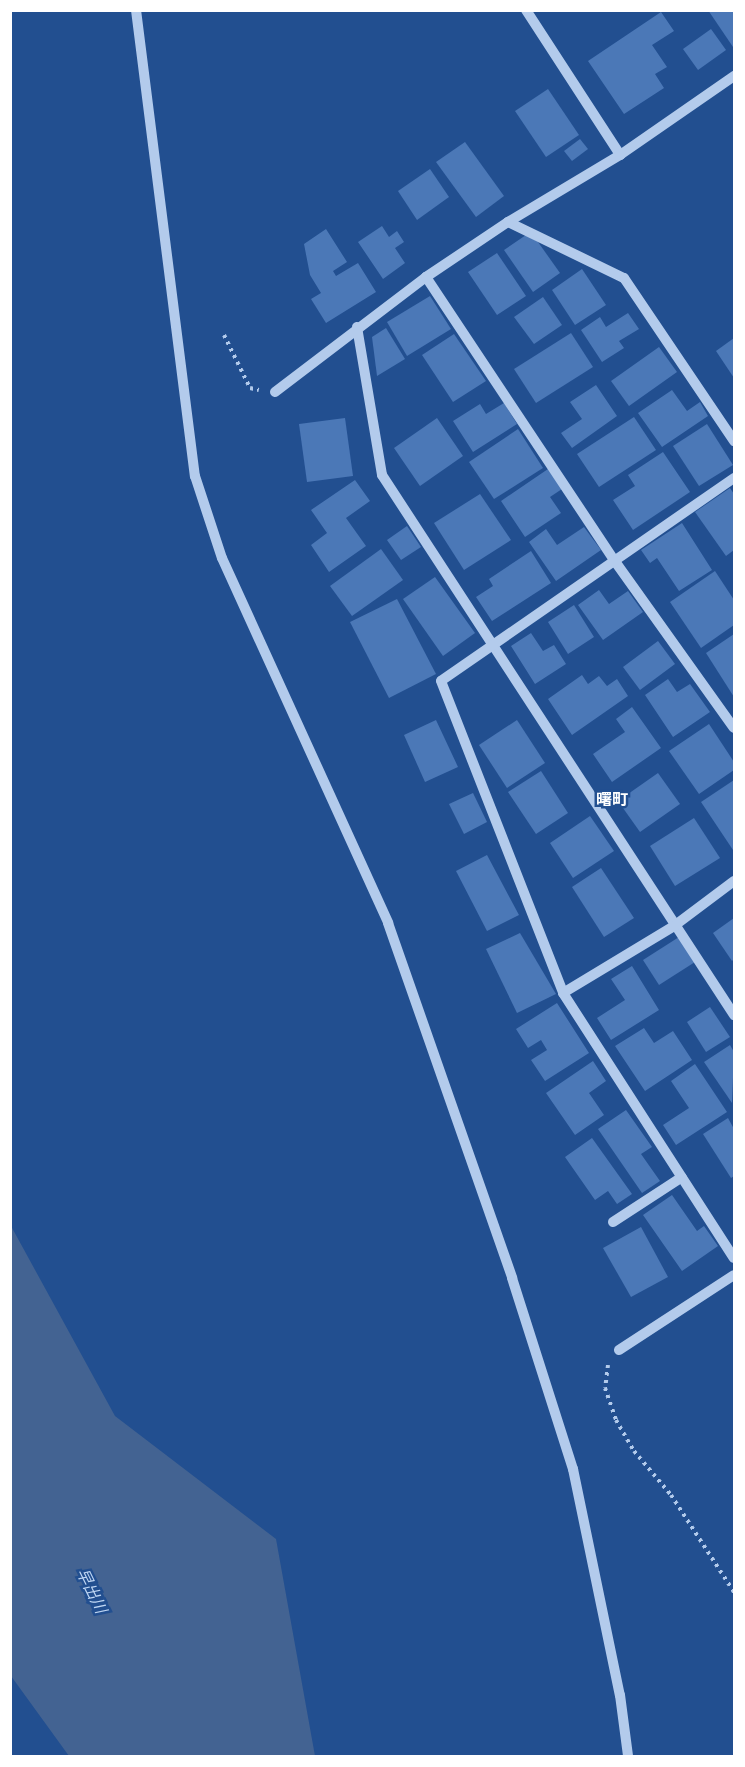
<!DOCTYPE html>
<meta charset="utf-8">
<style>
body{margin:0}
#map{position:relative;width:745px;height:1767px;overflow:hidden;background:#224f90;font-family:Figtree,"Noto Sans JP",sans-serif}
div>[style]{position:absolute}
[style*='--x']{left:calc(var(--x)*1px);top:calc(var(--y)*1px);width:calc(var(--w)*1px);rotate:calc(var(--a)*1deg)}
.water>*{inset:0;background:#436392}
.building>*{inset:0;background:#4b78b7}
.path>*{height:4px;margin-top:-2px;transform-origin:0;background:repeating-linear-gradient(90deg,#b3cbec 0 3px,transparent 0 7.5px)}
.minor>*{height:10px;margin:-5px;padding:0 5px;transform-origin:5px;border-radius:5px;background:#b3cbec}
span{translate:-50% -50%;white-space:nowrap;text-align:center;line-height:1.15;-webkit-text-stroke:5px #224f90;paint-order:stroke}
.neighbourhood-label{font-size:16px;color:#fff;font-weight:700}
.water-label{font-size:16px;color:#bfd6f3;font-style:italic}
.frame{position:absolute;inset:0;border:12px solid #fff;pointer-events:none}
</style>
<div id="map">
<div class="water">
<i style="clip-path:polygon(11px 1226px,115px 1416px,276px 1539px,315px 1756px,69px 1756px,11px 1676px)"></i>
</div>
<div class="building">
<i style="clip-path:polygon(708px 10px,734px 10px,734px 46px,733px 47px)"></i>
<i style="clip-path:polygon(661px 12px,674px 31px,652px 45px,667px 67px,655px 74px,664px 88px,624px 114px,588px 61px)"></i>
<i style="clip-path:polygon(711px 29px,726px 50px,698px 70px,683px 49px)"></i>
<i style="clip-path:polygon(548px 89px,579px 135px,546px 157px,515px 111px)"></i>
<i style="clip-path:polygon(580px 139px,588px 149px,572px 161px,564px 151px)"></i>
<i style="clip-path:polygon(465px 142px,504px 196px,476px 217px,436px 162px)"></i>
<i style="clip-path:polygon(430px 169px,449px 197px,417px 220px,398px 191px)"></i>
<i style="clip-path:polygon(382px 226px,389px 237px,397px 231px,404px 242px,395px 248px,405px 263px,383px 279px,358px 242px)"></i>
<i style="clip-path:polygon(326px 229px,347px 262px,333px 271px,336px 276px,358px 263px,376px 292px,326px 323px,311px 299px,321px 293px,310px 275px,304px 244px)"></i>
<i style="clip-path:polygon(526px 235px,538px 242px,560px 273px,533px 292px,504px 250px)"></i>
<i style="clip-path:polygon(497px 253px,526px 296px,497px 315px,468px 272px)"></i>
<i style="clip-path:polygon(582px 269px,606px 305px,575px 325px,552px 290px)"></i>
<i style="clip-path:polygon(430px 296px,451px 329px,407px 356px,387px 322px)"></i>
<i style="clip-path:polygon(543px 297px,562px 325px,534px 344px,514px 317px)"></i>
<i style="clip-path:polygon(628px 313px,639px 329px,619px 341px,624px 348px,602px 362px,581px 330px,600px 317px,606px 327px)"></i>
<i style="clip-path:polygon(386px 328px,405px 359px,377px 376px,372px 337px)"></i>
<i style="clip-path:polygon(571px 333px,593px 367px,536px 403px,514px 369px)"></i>
<i style="clip-path:polygon(454px 334px,486px 381px,453px 402px,422px 355px)"></i>
<i style="clip-path:polygon(734px 338px,734px 378px,716px 351px)"></i>
<i style="clip-path:polygon(659px 347px,677px 372px,629px 406px,611px 381px)"></i>
<i style="clip-path:polygon(596px 385px,617px 416px,572px 448px,561px 433px,582px 419px,570px 402px)"></i>
<i style="clip-path:polygon(672px 390px,687px 411px,700px 402px,708px 416px,662px 447px,638px 413px)"></i>
<i style="clip-path:polygon(504px 403px,517px 424px,473px 452px,453px 421px,480px 404px,486px 414px)"></i>
<i style="clip-path:polygon(634px 417px,656px 450px,599px 487px,577px 454px)"></i>
<i style="clip-path:polygon(345px 418px,353px 476px,307px 482px,299px 424px)"></i>
<i style="clip-path:polygon(437px 418px,463px 456px,420px 486px,394px 448px)"></i>
<i style="clip-path:polygon(707px 424px,733px 465px,699px 486px,673px 446px)"></i>
<i style="clip-path:polygon(518px 429px,543px 468px,494px 499px,469px 462px)"></i>
<i style="clip-path:polygon(663px 452px,690px 492px,633px 530px,613px 500px,635px 486px,628px 475px)"></i>
<i style="clip-path:polygon(548px 469px,562px 489px,550px 497px,561px 513px,525px 537px,501px 501px)"></i>
<i style="clip-path:polygon(355px 480px,370px 501px,346px 518px,366px 546px,329px 572px,311px 545px,327px 533px,311px 510px)"></i>
<i style="clip-path:polygon(730px 488px,734px 494px,734px 550px,726px 556px,695px 512px)"></i>
<i style="clip-path:polygon(480px 494px,511px 540px,464px 570px,434px 523px)"></i>
<i style="clip-path:polygon(682px 523px,712px 570px,679px 591px,657px 558px,650px 563px,641px 550px)"></i>
<i style="clip-path:polygon(407px 526px,421px 547px,401px 560px,387px 540px)"></i>
<i style="clip-path:polygon(584px 527px,601px 550px,556px 581px,529px 542px,546px 529px,557px 545px)"></i>
<i style="clip-path:polygon(381px 549px,403px 580px,352px 616px,330px 586px)"></i>
<i style="clip-path:polygon(531px 551px,551px 583px,492px 621px,476px 597px,493px 586px,489px 579px)"></i>
<i style="clip-path:polygon(715px 571px,734px 600px,734px 625px,701px 648px,670px 602px)"></i>
<i style="clip-path:polygon(435px 577px,475px 633px,443px 656px,403px 599px)"></i>
<i style="clip-path:polygon(599px 590px,609px 604px,628px 591px,643px 612px,603px 640px,578px 605px)"></i>
<i style="clip-path:polygon(397px 599px,436px 674px,389px 698px,350px 622px)"></i>
<i style="clip-path:polygon(574px 605px,594px 637px,568px 654px,548px 622px)"></i>
<i style="clip-path:polygon(531px 633px,543px 651px,554px 645px,566px 664px,535px 684px,511px 646px)"></i>
<i style="clip-path:polygon(734px 634px,734px 697px,706px 653px)"></i>
<i style="clip-path:polygon(658px 641px,675px 664px,640px 690px,623px 667px)"></i>
<i style="clip-path:polygon(582px 675px,588px 684px,599px 676px,607px 686px,617px 679px,628px 696px,572px 735px,548px 699px)"></i>
<i style="clip-path:polygon(668px 679px,677px 692px,690px 684px,710px 712px,673px 737px,645px 695px)"></i>
<i style="clip-path:polygon(632px 707px,661px 748px,612px 782px,593px 754px,625px 732px,616px 719px)"></i>
<i style="clip-path:polygon(436px 720px,458px 767px,425px 782px,404px 735px)"></i>
<i style="clip-path:polygon(517px 720px,545px 763px,507px 788px,479px 745px)"></i>
<i style="clip-path:polygon(709px 724px,734px 762px,734px 770px,699px 794px,669px 751px)"></i>
<i style="clip-path:polygon(541px 771px,568px 813px,536px 834px,508px 792px)"></i>
<i style="clip-path:polygon(658px 773px,680px 804px,640px 832px,618px 801px)"></i>
<i style="clip-path:polygon(734px 780px,734px 849px,733px 850px,701px 802px)"></i>
<i style="clip-path:polygon(473px 793px,487px 822px,464px 834px,449px 804px)"></i>
<i style="clip-path:polygon(590px 816px,614px 851px,573px 878px,550px 843px)"></i>
<i style="clip-path:polygon(694px 818px,720px 858px,675px 886px,650px 846px)"></i>
<i style="clip-path:polygon(487px 855px,519px 915px,487px 931px,456px 871px)"></i>
<i style="clip-path:polygon(601px 868px,634px 918px,604px 937px,572px 887px)"></i>
<i style="clip-path:polygon(734px 918px,734px 959px,732px 961px,713px 933px)"></i>
<i style="clip-path:polygon(520px 933px,556px 994px,517px 1013px,486px 949px)"></i>
<i style="clip-path:polygon(679px 937px,695px 962px,659px 985px,643px 960px)"></i>
<i style="clip-path:polygon(632px 966px,659px 1010px,611px 1040px,597px 1018px,625px 1000px,611px 979px)"></i>
<i style="clip-path:polygon(557px 1003px,589px 1053px,545px 1081px,531px 1060px,547px 1050px,541px 1040px,528px 1048px,516px 1029px)"></i>
<i style="clip-path:polygon(710px 1007px,730px 1037px,706px 1052px,687px 1022px)"></i>
<i style="clip-path:polygon(644px 1028px,654px 1043px,673px 1031px,692px 1060px,645px 1091px,615px 1046px)"></i>
<i style="clip-path:polygon(730px 1045px,734px 1052px,732px 1103px,704px 1062px)"></i>
<i style="clip-path:polygon(593px 1061px,606px 1081px,589px 1093px,604px 1115px,575px 1135px,546px 1093px)"></i>
<i style="clip-path:polygon(695px 1064px,727px 1112px,676px 1145px,663px 1125px,689px 1108px,671px 1081px)"></i>
<i style="clip-path:polygon(626px 1110px,652px 1147px,641px 1154px,660px 1181px,642px 1193px,598px 1129px)"></i>
<i style="clip-path:polygon(728px 1118px,734px 1129px,734px 1176px,731px 1178px,703px 1134px)"></i>
<i style="clip-path:polygon(592px 1138px,632px 1194px,617px 1204px,608px 1191px,595px 1200px,565px 1157px)"></i>
<i style="clip-path:polygon(672px 1195px,697px 1231px,704px 1226px,718px 1246px,682px 1271px,643px 1215px)"></i>
<i style="clip-path:polygon(641px 1227px,668px 1277px,631px 1297px,603px 1248px)"></i>
</div>
<div class="path">
<i style="--x:224;--y:335;--w:59;--a:63.9"></i>
<i style="--x:250;--y:388;--w:9;--a:13"></i>
<i style="--x:608;--y:1365;--w:23;--a:97"></i>
<i style="--x:605;--y:1388;--w:34;--a:71"></i>
<i style="--x:616;--y:1420;--w:36;--a:60"></i>
<i style="--x:634;--y:1451;--w:57;--a:49.9"></i>
<i style="--x:671;--y:1495;--w:116;--a:57"></i>
</div>
<div class="minor">
<i style="--x:136;--y:10;--w:470;--a:82.8"></i>
<i style="--x:195;--y:476;--w:86;--a:71.8"></i>
<i style="--x:222;--y:558;--w:401;--a:65.5"></i>
<i style="--x:388;--y:923;--w:376;--a:70.7"></i>
<i style="--x:512;--y:1278;--w:201;--a:72.3"></i>
<i style="--x:573;--y:1469;--w:231;--a:78.3"></i>
<i style="--x:620;--y:1695;--w:62;--a:82.5"></i>
<i style="--x:526;--y:10;--w:173;--a:57"></i>
<i style="--x:508;--y:222;--w:129;--a:25.8"></i>
<i style="--x:624;--y:278;--w:197;--a:56"></i>
<i style="--x:426;--y:277;--w:340;--a:56.4"></i>
<i style="--x:614;--y:560;--w:206;--a:54.5"></i>
<i style="--x:357;--y:327;--w:150;--a:80.4"></i>
<i style="--x:382;--y:475;--w:645;--a:56.9"></i>
<i style="--x:275;--y:392;--w:190;--a:-37.3"></i>
<i style="--x:426;--y:277;--w:99;--a:-33.9"></i>
<i style="--x:508;--y:222;--w:131;--a:-30.9"></i>
<i style="--x:620;--y:155;--w:139;--a:-34.7"></i>
<i style="--x:734;--y:478;--w:356;--a:145.3"></i>
<i style="--x:441;--y:681;--w:335;--a:68.6"></i>
<i style="--x:563;--y:993;--w:315;--a:57.2"></i>
<i style="--x:563;--y:993;--w:130;--a:-31.1"></i>
<i style="--x:674;--y:926;--w:75;--a:-36.9"></i>
<i style="--x:613;--y:1222;--w:82;--a:-33.1"></i>
<i style="--x:619;--y:1350;--w:137;--a:-33.1"></i>
</div>
<div class="neighbourhood-label">
<span style="left:612px;top:800px">曙町</span>
</div>
<div class="water-label">
<span style="left:91px;top:1591px;rotate:64deg">早出川</span>
</div>
<div class="frame"></div>
</div>
